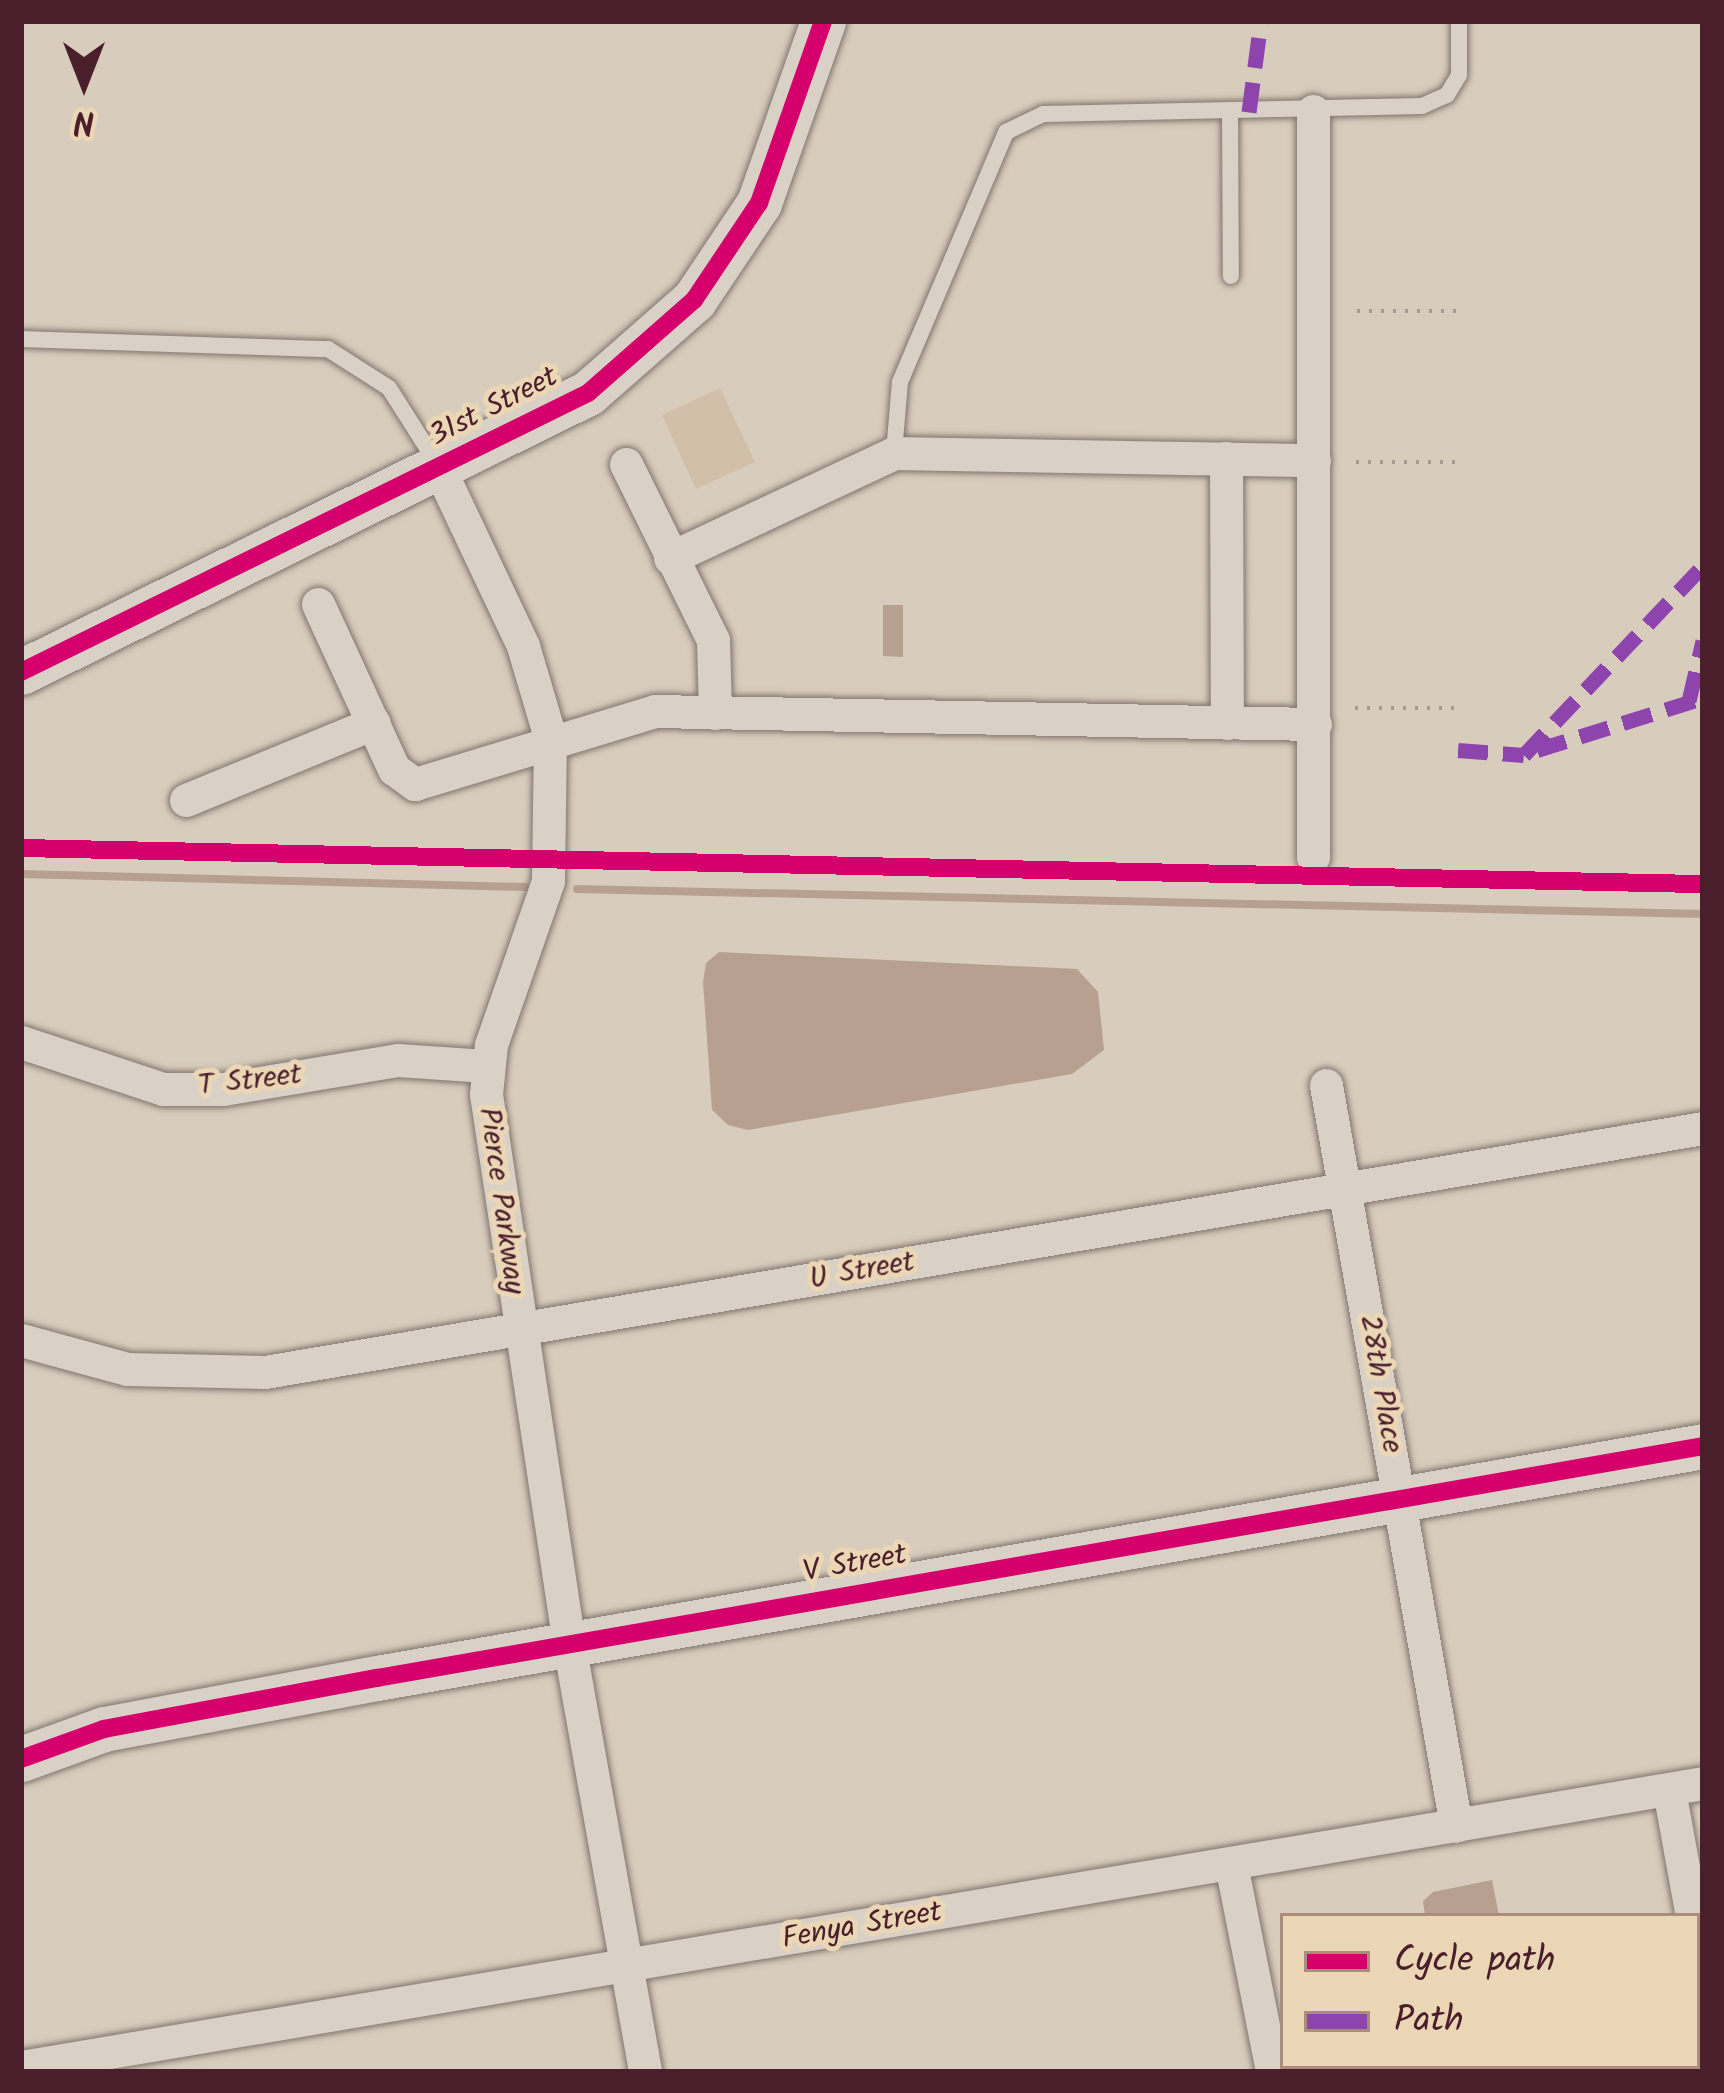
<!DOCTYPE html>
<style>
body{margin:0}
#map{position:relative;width:1724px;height:2093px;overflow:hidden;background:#d8cdbc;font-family:Kalam,sans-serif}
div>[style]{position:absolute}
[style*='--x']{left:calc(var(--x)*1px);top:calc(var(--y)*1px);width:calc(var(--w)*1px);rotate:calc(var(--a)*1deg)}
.green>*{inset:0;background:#d1bfa9}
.water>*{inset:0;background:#b8a090}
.stream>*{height:8px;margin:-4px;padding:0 4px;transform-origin:4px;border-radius:4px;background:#b8a090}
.path>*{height:4.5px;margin-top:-2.25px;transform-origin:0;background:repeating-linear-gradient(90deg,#a59b94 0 3px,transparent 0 12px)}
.roads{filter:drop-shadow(0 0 3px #827570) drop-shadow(0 0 3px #827570)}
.lane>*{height:16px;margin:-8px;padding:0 8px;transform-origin:8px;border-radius:8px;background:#d9d1c5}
.street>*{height:33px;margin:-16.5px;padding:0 16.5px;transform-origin:16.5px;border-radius:16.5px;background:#d9d1c5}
.secondary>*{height:45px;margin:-22.5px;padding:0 22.5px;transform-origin:22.5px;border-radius:22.5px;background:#d9d1c5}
.quiet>*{height:15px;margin-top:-7.5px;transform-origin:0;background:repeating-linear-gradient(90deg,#8e44ad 0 30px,transparent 0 45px)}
.cycleway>*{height:18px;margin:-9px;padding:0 9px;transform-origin:9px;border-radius:9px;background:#d6006c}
span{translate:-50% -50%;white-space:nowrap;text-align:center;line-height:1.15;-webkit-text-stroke:10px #ebd7b5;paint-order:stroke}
.street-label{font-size:30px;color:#4a1f2b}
.frame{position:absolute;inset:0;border:24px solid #4a1f2b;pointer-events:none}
.legend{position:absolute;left:1280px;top:1913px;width:420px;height:156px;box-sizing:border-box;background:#ebd7b5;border:3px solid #ab8d7e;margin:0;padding:15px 21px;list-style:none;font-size:36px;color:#4a1f2b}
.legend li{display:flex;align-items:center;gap:24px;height:60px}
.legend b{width:60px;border:3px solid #ab8d7e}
.north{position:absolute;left:24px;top:24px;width:120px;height:120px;-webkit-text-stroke:9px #ebd7b5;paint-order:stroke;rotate:180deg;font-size:33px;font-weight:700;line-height:48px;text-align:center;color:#4a1f2b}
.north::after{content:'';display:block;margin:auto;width:42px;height:54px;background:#4a1f2b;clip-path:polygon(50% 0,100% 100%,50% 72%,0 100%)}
</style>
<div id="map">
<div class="green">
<i style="clip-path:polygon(720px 388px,755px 462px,696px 489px,662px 415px)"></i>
</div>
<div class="water">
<i style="clip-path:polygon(883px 605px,903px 605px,903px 657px,883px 656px)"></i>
<i style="clip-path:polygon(719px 952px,1077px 969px,1098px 992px,1104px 1050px,1072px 1074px,748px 1130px,728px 1125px,712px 1110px,703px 982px,706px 963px)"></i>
<i style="clip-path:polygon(1492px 1880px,1499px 1916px,1425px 1916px,1423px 1901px,1433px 1892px)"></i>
</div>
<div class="stream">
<i style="--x:21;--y:874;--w:504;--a:1.48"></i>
<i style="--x:577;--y:889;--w:1126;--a:1.27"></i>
</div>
<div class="path">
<i style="--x:1357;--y:311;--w:105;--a:0"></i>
<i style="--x:1356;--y:462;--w:105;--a:0"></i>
<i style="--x:1355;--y:708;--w:103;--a:0"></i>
<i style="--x:1697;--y:2050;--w:6;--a:-9"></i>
<i style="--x:1576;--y:2072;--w:33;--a:-11"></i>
</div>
<div class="roads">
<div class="lane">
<i style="--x:1230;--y:112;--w:164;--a:89.7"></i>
<i style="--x:21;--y:339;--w:307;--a:1.9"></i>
<i style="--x:328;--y:349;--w:72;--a:32.6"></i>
<i style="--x:389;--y:388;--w:88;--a:57.6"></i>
<i style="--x:894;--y:453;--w:71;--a:-85.2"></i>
<i style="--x:900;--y:382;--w:272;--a:-67"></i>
<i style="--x:1006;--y:132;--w:41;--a:-25.9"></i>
<i style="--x:1043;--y:114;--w:379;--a:-1.2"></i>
<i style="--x:1422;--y:106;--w:27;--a:-24"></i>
<i style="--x:1447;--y:95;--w:23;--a:-59"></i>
<i style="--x:1459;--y:75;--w:54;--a:-90"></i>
</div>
<div class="street">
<i style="--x:1313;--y:111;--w:746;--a:90"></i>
<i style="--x:1226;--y:458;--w:265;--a:89.8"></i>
<i style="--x:626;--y:464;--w:196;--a:63.7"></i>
<i style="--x:713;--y:640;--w:73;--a:88.4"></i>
<i style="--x:439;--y:468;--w:197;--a:64.7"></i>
<i style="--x:523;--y:646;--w:95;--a:73.5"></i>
<i style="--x:550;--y:737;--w:144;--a:90.8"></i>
<i style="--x:548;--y:881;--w:174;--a:109.2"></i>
<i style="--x:491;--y:1045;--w:49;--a:95.8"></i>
<i style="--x:486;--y:1094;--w:556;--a:81.42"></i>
<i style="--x:569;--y:1644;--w:435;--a:79.9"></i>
<i style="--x:670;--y:558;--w:247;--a:-25.1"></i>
<i style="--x:894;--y:453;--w:420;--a:1"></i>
<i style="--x:318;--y:604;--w:182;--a:65.3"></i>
<i style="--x:394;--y:769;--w:26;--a:36"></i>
<i style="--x:415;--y:784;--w:251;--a:-16.9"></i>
<i style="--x:655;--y:711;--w:660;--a:1.13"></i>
<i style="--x:186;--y:800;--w:203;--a:-22.3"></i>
<i style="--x:21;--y:1042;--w:150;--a:18.3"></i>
<i style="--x:163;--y:1089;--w:60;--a:0"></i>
<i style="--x:223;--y:1089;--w:177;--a:-9.4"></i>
<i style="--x:398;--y:1060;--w:88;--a:3.9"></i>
<i style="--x:1326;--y:1085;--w:752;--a:80.05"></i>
<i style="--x:21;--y:1340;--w:110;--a:15.3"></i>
<i style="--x:127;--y:1369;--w:138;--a:1.2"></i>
<i style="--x:265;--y:1372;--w:1459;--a:-9.63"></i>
<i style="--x:1669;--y:1790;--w:128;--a:79.7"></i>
<i style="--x:1231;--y:1864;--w:212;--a:78.8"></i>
<i style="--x:1697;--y:1945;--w:34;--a:80"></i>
<i style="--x:21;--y:2067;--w:1706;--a:-9.58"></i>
</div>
<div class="secondary">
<i style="--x:21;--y:672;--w:632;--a:-26.2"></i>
<i style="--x:588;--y:393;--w:141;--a:-41.3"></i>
<i style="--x:694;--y:300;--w:117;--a:-56.2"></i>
<i style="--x:759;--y:203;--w:193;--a:-70.6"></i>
<i style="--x:21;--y:1759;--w:88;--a:-19.9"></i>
<i style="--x:104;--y:1729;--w:278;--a:-10.6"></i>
<i style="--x:377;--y:1678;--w:1346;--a:-9.92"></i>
</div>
</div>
<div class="quiet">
<i style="--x:1249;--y:112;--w:92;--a:-82.5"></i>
<i style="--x:1689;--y:701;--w:62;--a:-76.9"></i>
<i style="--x:1458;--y:750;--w:66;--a:4.3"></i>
<i style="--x:1524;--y:755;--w:260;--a:-46.6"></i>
<i style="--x:1537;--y:750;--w:174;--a:-17.4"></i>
<i style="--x:1671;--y:2072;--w:6;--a:-72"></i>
</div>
<div class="cycleway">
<i style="--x:21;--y:672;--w:632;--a:-26.2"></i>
<i style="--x:588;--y:393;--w:141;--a:-41.3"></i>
<i style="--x:694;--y:300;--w:117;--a:-56.2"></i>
<i style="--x:759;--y:203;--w:193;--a:-70.6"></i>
<i style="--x:21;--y:848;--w:1682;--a:1.23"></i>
<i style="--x:21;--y:1759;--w:88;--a:-19.9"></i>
<i style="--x:104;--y:1729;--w:278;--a:-10.6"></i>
<i style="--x:377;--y:1678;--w:1346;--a:-9.92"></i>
</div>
<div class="street-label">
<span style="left:494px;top:407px;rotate:-27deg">31st Street</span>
<span style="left:250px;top:1081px;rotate:-7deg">T Street</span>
<span style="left:501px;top:1201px;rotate:82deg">Pierce Parkway</span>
<span style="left:862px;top:1271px;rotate:-10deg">U Street</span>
<span style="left:1380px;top:1384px;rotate:80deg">28th Place</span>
<span style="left:855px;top:1564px;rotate:-10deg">V Street</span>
<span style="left:862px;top:1926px;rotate:-10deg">Fenya Street</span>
</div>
<div class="frame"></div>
<ul class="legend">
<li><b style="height:15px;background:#d6006c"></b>Cycle path</li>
<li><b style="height:15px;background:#8e44ad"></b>Path</li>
</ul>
<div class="north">N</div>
</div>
